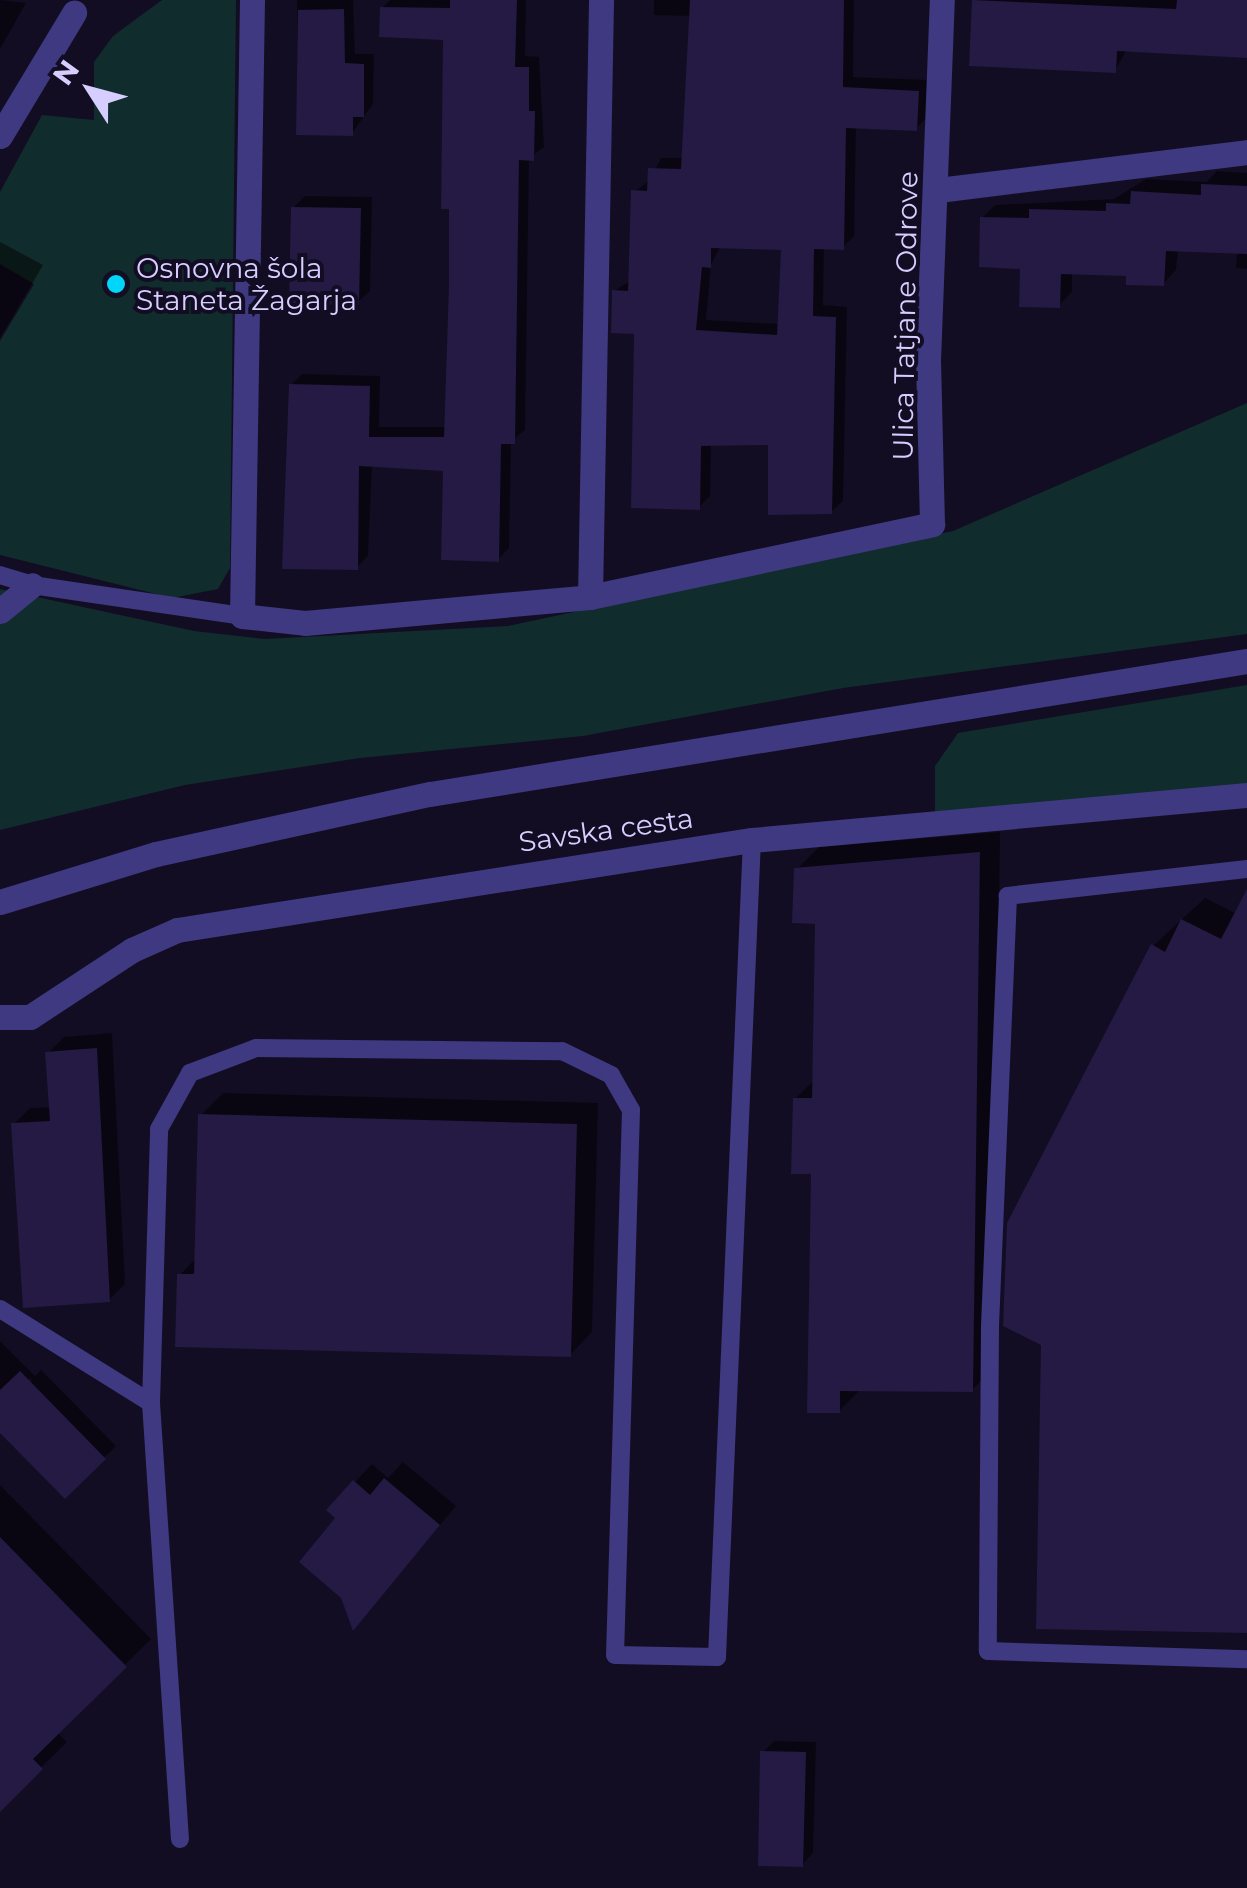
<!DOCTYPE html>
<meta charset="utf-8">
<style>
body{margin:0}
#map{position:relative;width:1247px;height:1888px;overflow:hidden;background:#120d22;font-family:Montserrat,sans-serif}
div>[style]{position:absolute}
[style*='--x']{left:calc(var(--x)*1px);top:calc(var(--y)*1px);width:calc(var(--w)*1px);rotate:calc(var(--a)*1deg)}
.green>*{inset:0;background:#112c2c}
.shadow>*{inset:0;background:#0007}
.building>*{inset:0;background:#241a43}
.lane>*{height:18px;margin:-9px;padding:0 9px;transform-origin:9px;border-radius:9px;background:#3e3981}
.street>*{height:25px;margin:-12.5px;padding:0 12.5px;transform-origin:12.5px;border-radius:12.5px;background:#3e3981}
.dots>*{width:28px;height:28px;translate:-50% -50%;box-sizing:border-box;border:5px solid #120d22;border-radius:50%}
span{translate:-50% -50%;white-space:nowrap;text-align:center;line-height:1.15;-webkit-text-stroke:8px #120d22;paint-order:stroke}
.poi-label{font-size:28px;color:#d6ceff}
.left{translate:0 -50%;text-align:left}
.street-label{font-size:28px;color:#d6ceff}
.north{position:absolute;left:40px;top:40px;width:100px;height:100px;-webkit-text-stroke:8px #120d22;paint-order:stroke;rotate:306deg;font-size:28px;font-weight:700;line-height:40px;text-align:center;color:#d6ceff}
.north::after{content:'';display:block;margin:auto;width:35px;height:45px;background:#d6ceff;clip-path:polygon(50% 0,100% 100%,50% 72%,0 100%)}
</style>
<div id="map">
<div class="green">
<i style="clip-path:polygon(162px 0,236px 0,230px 568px,218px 589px,172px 598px,0 555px,0 341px,34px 284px,0 264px,0 192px,42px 115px,94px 120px,94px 62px,113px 36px)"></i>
<i style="clip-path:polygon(1247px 403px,1247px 634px,843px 688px,583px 736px,360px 758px,185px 785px,0 830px,0 589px,194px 631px,265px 639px,508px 626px,953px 531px)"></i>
<i style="clip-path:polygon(1247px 685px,1247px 785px,935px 814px,935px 766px,958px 733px)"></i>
</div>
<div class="shadow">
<i style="clip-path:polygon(0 0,26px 3px,0 49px)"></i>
<i style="clip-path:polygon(297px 0,353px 0,355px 54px,374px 54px,373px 104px,352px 133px,298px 133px)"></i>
<i style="clip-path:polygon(390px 0,526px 0,525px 56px,539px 57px,544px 147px,529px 158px,525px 430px,511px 442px,509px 548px,498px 559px,446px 469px,372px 465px,368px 556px,357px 567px,291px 385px,302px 374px,380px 376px,379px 427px,447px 427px,452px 285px,445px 37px,382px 8px)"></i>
<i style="clip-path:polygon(evenodd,654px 0,854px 0,853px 77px,929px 80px,927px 117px,916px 129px,856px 126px,854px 236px,843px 247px,824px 246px,823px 305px,847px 307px,843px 501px,831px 512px,770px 443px,711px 443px,710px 496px,699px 507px,636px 332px,614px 291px,631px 280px,634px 192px,650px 180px,661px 158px,685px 158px,692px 16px,654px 15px,654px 0,721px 246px,784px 247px,780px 324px,706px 320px,711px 264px,721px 246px)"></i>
<i style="clip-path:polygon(975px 0,1247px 0,1247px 55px,1127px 49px,1115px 71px,971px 63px)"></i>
<i style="clip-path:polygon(1217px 171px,1247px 173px,1247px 269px,1236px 268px,1237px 251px,1178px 249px,1176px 270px,1163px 284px,1129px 274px,1072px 272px,1072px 292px,1059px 305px,982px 218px,995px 205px,1114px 199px,1146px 179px,1206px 182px)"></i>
<i style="clip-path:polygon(305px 196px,372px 197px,370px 291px,358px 302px,293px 208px)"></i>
<i style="clip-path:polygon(0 242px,43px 265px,0 338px)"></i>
<i style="clip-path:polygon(1000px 832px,994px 1368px,972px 1390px,861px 1389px,839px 1411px,814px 1172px,795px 1099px,815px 1079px,818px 922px,797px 869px,819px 847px)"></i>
<i style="clip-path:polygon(1247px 896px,1247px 1630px,1153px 946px,1205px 898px,1237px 914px)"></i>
<i style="clip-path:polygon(112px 1033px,125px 1284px,109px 1300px,14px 1124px,30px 1108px,52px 1107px,48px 1053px,64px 1037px)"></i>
<i style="clip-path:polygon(223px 1093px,598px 1103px,592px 1332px,570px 1355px,180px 1275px,197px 1257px,201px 1115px)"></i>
<i style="clip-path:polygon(0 1341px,35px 1376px,41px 1370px,116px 1446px,65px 1496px,36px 1466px,31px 1378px,0 1408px)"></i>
<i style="clip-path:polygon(403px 1462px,456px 1506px,369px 1610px,338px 1518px,329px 1510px,372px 1464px,388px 1478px)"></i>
<i style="clip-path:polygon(0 1485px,151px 1639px,57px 1732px,67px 1742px,0 1808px)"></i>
<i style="clip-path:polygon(774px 1741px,816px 1742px,813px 1853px,802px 1865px,763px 1752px)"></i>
</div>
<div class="building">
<i style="clip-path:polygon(450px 0,517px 0,515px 67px,529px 67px,529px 111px,535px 111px,534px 161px,519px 160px,515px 444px,501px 444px,499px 562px,441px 560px,443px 471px,359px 466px,358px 570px,282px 569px,289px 384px,370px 386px,369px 437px,444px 437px,449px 285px,449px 209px,441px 209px,443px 40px,379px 37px,380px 7px,450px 8px)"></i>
<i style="clip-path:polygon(evenodd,690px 0,844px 0,843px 87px,919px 91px,917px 131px,846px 128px,844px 250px,814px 249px,813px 316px,836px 317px,832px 514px,768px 515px,768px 445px,701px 446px,700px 510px,631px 508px,634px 334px,611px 333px,612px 290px,628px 291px,631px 190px,647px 191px,648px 168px,681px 169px,690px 0,711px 248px,781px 250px,777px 335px,696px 330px,702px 267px,711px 268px,711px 248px)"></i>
<i style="clip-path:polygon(972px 0,1176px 9px,1177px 0,1247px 0,1247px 58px,1117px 51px,1116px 73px,969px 66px)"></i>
<i style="clip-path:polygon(344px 9px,345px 63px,364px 64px,364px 117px,353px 117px,353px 136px,296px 135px,298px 10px)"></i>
<i style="clip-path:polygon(1201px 184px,1247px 186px,1247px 254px,1166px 251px,1164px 286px,1126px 285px,1126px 276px,1061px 274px,1060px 308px,1019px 307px,1020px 269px,979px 267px,980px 217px,1029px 218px,1029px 209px,1106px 211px,1106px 203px,1130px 204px,1131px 191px,1201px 195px)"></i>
<i style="clip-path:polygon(291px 207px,361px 208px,359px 305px,289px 304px)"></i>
<i style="clip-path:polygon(980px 852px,973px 1392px,840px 1391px,840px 1413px,807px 1413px,811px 1174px,791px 1174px,793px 1098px,812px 1098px,815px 924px,792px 923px,794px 868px)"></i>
<i style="clip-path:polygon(1247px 889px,1247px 1633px,1036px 1629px,1041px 1345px,1003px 1326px,1007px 1223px,1151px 944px,1165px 952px,1181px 919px,1221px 939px)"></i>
<i style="clip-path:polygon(97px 1048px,110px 1302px,23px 1308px,11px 1123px,50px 1121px,45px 1052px)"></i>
<i style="clip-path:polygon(198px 1114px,577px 1124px,571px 1357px,175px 1347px,177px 1274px,194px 1274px)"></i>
<i style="clip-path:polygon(20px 1371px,106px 1459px,65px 1499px,0 1433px,0 1390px)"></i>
<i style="clip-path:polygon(384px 1478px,440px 1525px,353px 1631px,341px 1598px,299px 1562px,335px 1518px,326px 1510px,353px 1480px,370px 1495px)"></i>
<i style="clip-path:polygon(0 1537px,127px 1667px,33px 1759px,43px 1769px,0 1812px)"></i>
<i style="clip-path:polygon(760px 1751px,806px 1752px,803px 1867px,758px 1866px)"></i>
</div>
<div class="lane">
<i style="--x:0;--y:575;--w:34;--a:17"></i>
<i style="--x:32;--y:585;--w:212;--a:8.4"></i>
<i style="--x:1247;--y:869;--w:241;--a:173.6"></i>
<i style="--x:1008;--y:896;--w:431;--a:92.4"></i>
<i style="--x:990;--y:1327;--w:324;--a:90.4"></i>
<i style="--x:988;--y:1651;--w:259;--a:1.8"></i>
<i style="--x:0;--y:1309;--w:178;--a:31.9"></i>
<i style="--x:151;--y:1403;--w:274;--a:-88.3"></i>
<i style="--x:159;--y:1129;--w:64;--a:-61"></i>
<i style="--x:190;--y:1073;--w:71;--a:-20.7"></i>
<i style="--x:256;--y:1048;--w:306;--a:0.6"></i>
<i style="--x:562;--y:1051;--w:55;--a:26.1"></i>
<i style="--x:611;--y:1075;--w:40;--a:60.3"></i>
<i style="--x:631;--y:1110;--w:545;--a:91.68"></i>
<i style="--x:615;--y:1655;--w:102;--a:1.1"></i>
<i style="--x:717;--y:1657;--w:818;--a:-87.55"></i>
<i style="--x:151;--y:1403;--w:437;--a:86.2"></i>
</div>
<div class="street">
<i style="--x:252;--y:0;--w:616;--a:90.93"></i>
<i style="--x:242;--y:616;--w:63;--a:6.3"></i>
<i style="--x:305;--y:623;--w:286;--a:-5.2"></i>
<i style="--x:590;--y:597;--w:597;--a:-88.94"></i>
<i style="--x:0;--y:136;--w:144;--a:-59"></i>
<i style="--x:938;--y:190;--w:311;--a:-7"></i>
<i style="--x:590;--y:597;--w:350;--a:-12"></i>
<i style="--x:932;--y:524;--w:164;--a:-91.4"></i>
<i style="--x:928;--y:360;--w:360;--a:-87.8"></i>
<i style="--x:0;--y:611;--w:41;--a:-39.1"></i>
<i style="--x:0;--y:902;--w:163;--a:-17.1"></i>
<i style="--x:156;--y:854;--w:280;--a:-12.4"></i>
<i style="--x:430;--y:794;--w:828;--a:-9.25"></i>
<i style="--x:0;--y:1017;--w:30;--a:0"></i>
<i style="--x:30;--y:1017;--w:122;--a:-33.3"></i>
<i style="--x:132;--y:950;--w:49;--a:-24"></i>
<i style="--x:177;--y:930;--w:582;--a:-8.9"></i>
<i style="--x:752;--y:840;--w:497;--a:-5.2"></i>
</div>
<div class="dots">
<i style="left:116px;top:284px;background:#01d6f8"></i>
</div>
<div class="poi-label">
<span class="left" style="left:136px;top:284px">Osnovna šola<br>Staneta Žagarja</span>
</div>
<div class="street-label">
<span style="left:905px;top:316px;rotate:-89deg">Ulica Tatjane Odrove</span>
<span style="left:606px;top:830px;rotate:-8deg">Savska cesta</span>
</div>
<div class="north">N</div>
</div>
